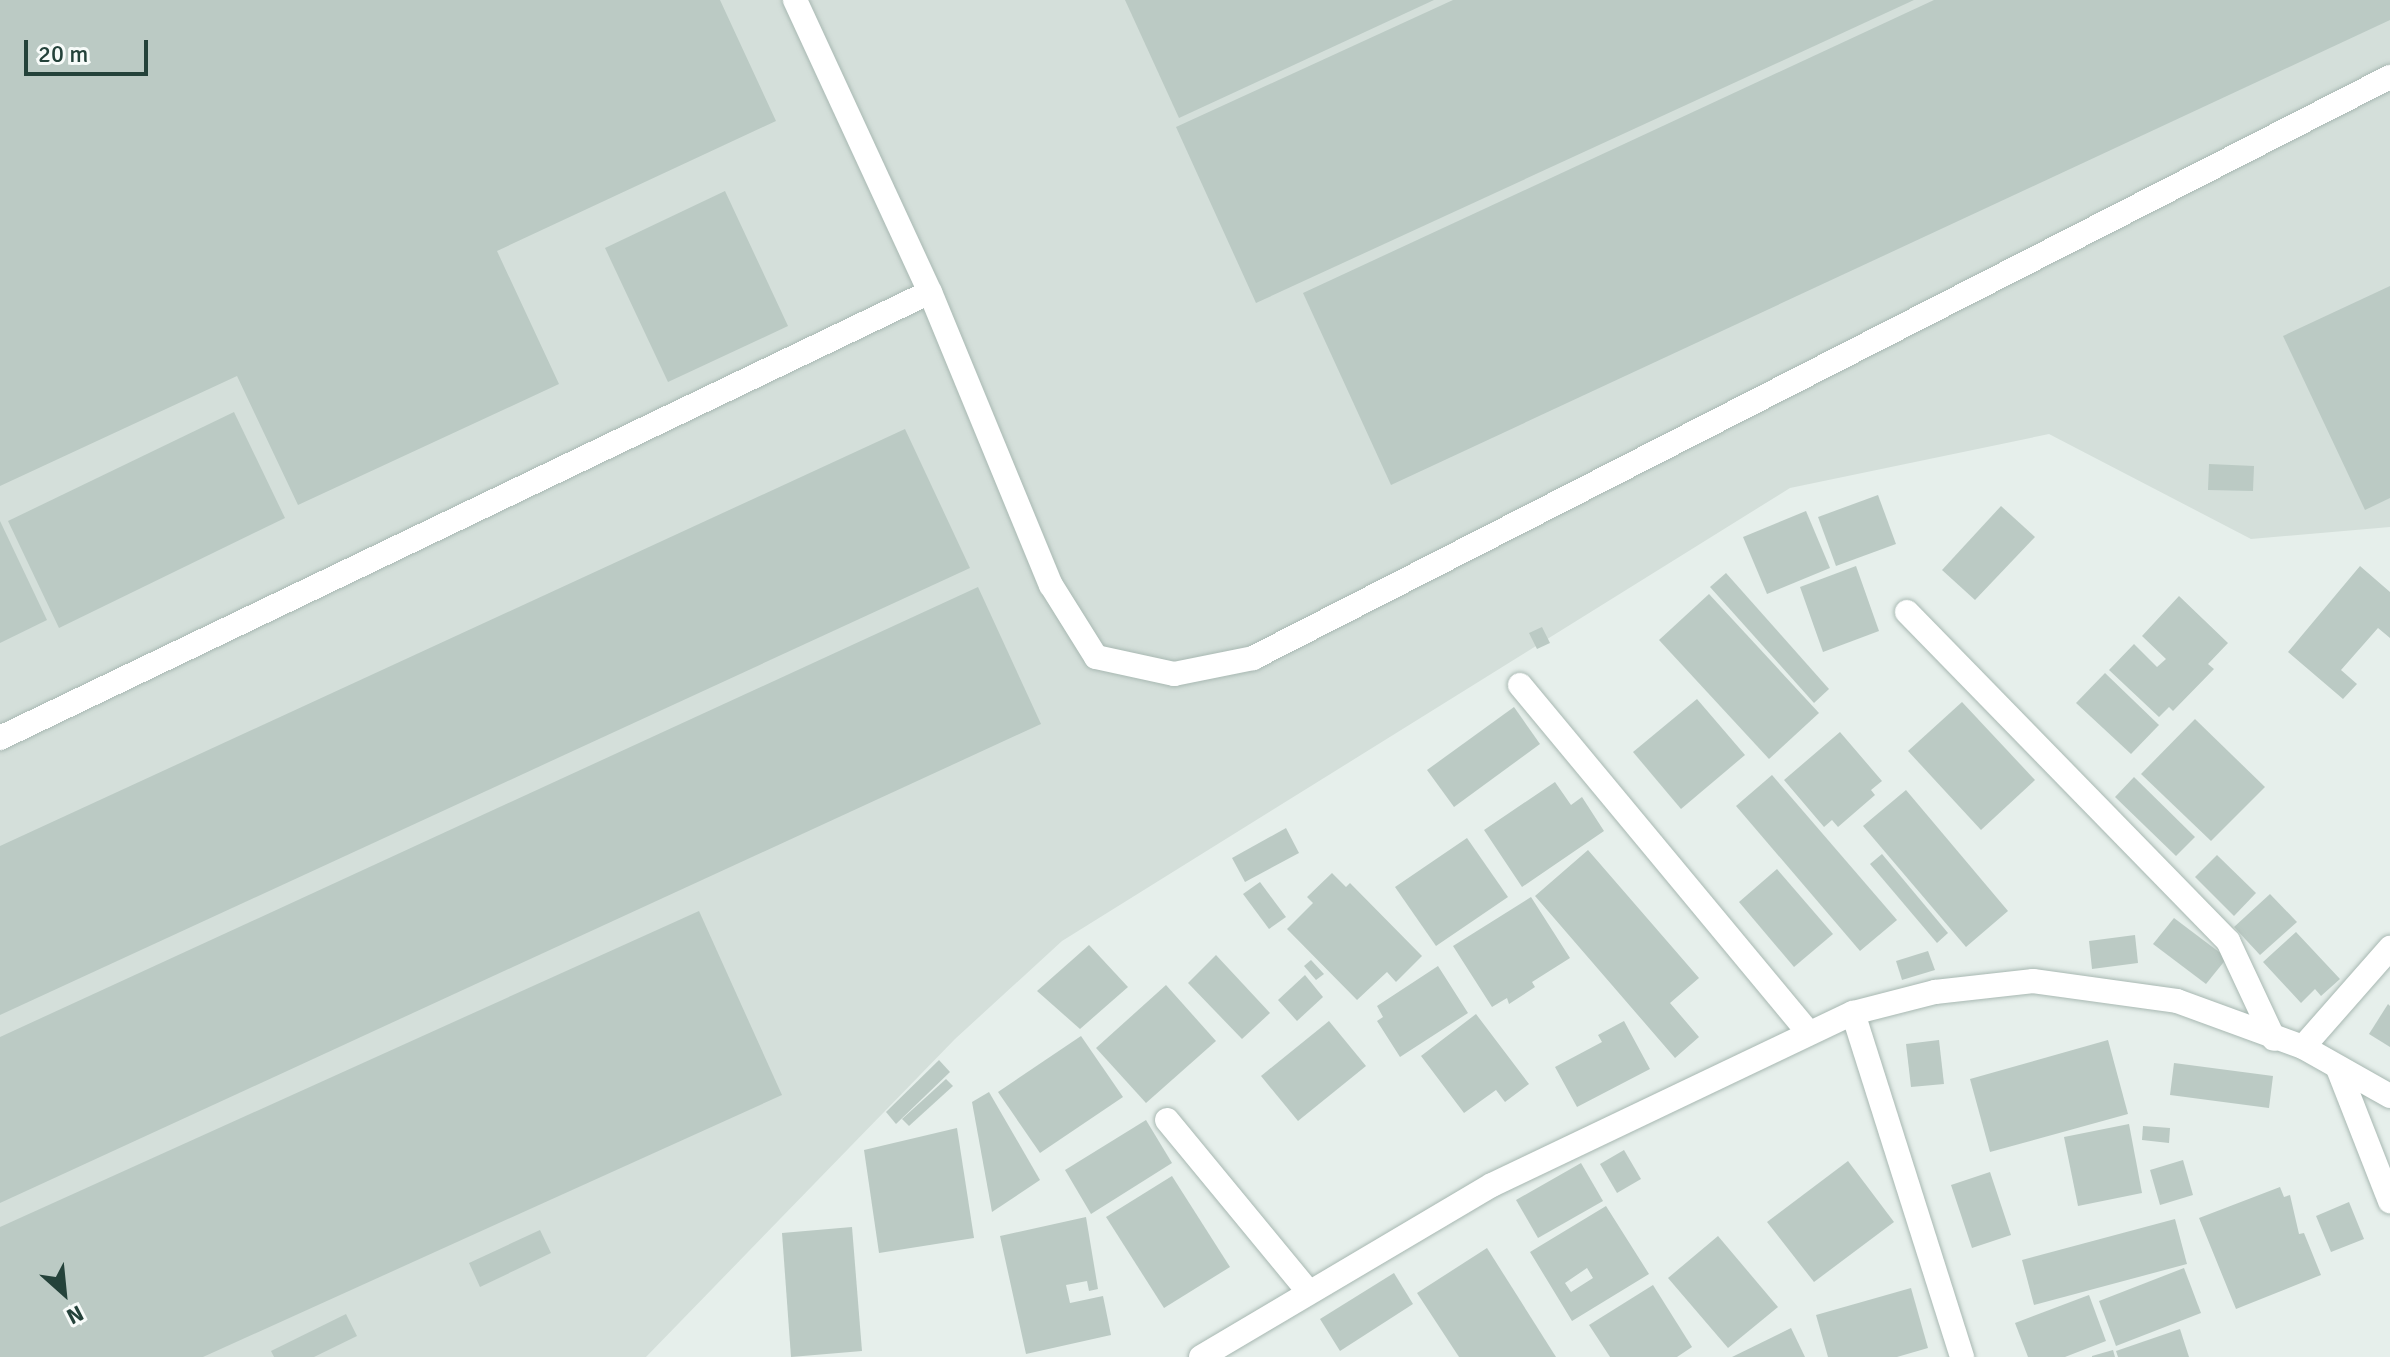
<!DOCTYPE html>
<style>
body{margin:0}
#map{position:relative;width:2390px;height:1357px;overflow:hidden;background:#e6efeb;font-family:Signika,sans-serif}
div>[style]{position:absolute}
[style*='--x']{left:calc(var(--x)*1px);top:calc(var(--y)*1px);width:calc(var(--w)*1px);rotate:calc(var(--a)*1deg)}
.built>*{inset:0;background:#d4dfda}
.building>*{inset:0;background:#bbcac4}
.roads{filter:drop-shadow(0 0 2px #a8b8b2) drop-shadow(0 0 2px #a8b8b2)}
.service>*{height:24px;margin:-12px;padding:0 12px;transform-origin:12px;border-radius:12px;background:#fff}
.minor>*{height:24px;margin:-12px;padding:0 12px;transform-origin:12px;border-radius:12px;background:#fff}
span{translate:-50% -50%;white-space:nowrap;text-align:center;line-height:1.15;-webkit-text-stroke:6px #f7fbf9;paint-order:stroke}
.north{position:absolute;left:24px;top:1253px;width:80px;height:80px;-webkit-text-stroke:6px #f7fbf9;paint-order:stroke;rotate:153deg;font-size:22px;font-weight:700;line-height:32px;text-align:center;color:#24423a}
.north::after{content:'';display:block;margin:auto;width:28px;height:36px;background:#24423a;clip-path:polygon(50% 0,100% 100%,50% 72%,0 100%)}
.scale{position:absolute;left:24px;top:40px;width:124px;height:36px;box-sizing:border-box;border:4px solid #24423a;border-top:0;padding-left:10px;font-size:24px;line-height:28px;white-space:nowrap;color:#24423a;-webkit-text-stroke:6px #f7fbf9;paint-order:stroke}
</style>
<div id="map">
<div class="built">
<i style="clip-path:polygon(0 0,2390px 0,2390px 527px,2251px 539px,2049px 434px,1790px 488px,1062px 941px,955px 1039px,646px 1357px,0 1357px)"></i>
</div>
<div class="building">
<i style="clip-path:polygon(0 0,720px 0,776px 121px,497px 251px,559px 384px,298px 505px,237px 376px,0 486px)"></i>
<i style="clip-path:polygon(1125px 0,1434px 0,1179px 118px)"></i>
<i style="clip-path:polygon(1453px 0,1914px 0,1256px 303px,1176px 127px)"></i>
<i style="clip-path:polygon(1934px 0,2390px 0,2390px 20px,1391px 485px,1303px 293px)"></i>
<i style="clip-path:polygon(725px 191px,788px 326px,668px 382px,605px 248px)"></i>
<i style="clip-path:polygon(2390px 286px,2390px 498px,2365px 510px,2283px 336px)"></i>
<i style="clip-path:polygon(234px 412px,285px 518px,59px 628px,8px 521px)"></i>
<i style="clip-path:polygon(905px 429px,970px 568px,0 1015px,0 846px)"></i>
<i style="clip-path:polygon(2209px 464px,2254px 466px,2253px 491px,2208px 490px)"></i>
<i style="clip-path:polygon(1878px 495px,1896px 544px,1836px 566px,1818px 517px)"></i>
<i style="clip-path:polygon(2001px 506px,2035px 537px,1975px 600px,1942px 570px)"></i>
<i style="clip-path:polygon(1806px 511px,1830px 568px,1767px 594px,1743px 537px)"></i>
<i style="clip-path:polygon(0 521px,47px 620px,0 643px)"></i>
<i style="clip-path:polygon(1856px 566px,1879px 631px,1823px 652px,1800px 587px)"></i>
<i style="clip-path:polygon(2360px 566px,2390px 592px,2390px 638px,2378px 628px,2341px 670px,2357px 684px,2343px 699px,2288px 652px)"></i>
<i style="clip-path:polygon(1726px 573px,1829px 689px,1814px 703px,1710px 587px)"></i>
<i style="clip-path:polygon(978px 587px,1041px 724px,0 1203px,0 1037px)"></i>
<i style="clip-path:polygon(1709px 594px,1819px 713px,1769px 759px,1659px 640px)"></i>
<i style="clip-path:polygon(2179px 596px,2228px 643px,2208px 664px,2214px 669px,2173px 711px,2169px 707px,2159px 717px,2109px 670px,2134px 644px,2157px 667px,2166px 659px,2142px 636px)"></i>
<i style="clip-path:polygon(1542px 627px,1550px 643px,1537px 649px,1529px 633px)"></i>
<i style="clip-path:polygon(2105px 673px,2159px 725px,2131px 754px,2076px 703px)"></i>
<i style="clip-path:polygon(1697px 699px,1745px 755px,1681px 809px,1633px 752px)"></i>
<i style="clip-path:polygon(1962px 702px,2035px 780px,1981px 830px,1908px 751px)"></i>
<i style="clip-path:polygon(1514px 707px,1540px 744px,1454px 807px,1427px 770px)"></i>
<i style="clip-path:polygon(2195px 719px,2265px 787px,2211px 841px,2141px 774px)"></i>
<i style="clip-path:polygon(1840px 732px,1882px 781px,1871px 790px,1875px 795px,1838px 827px,1832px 820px,1824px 827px,1784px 780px)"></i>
<i style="clip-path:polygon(1772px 775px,1897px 920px,1860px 951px,1736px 806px)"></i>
<i style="clip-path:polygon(2134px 777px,2195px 837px,2176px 856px,2115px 797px)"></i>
<i style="clip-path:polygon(1555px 782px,1571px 805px,1582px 797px,1604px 831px,1522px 887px,1484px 830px)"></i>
<i style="clip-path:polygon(1906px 790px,2008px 911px,1966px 947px,1863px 826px)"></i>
<i style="clip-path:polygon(1286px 828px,1299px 853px,1245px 882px,1232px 858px)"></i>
<i style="clip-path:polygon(1467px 838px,1508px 897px,1436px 946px,1395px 887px)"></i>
<i style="clip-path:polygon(1588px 850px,1699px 978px,1670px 1003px,1699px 1037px,1675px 1058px,1535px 896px)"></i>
<i style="clip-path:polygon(1882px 854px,1948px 933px,1937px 943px,1870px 864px)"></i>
<i style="clip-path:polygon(2217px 855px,2256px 893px,2234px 916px,2195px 877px)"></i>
<i style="clip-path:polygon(1777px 869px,1833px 934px,1794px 967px,1739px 902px)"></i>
<i style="clip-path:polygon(1332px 873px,1346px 887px,1350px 883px,1422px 956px,1396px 982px,1387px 972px,1357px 1000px,1287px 929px,1313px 903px,1307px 897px)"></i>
<i style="clip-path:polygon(1260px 882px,1286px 917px,1269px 929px,1243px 894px)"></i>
<i style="clip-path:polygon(2270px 894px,2297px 922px,2260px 955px,2234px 927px)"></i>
<i style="clip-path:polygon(1531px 897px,1570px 958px,1532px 982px,1535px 987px,1509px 1004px,1507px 998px,1492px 1007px,1453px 946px)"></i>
<i style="clip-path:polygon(699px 911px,782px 1095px,203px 1357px,0 1357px,0 1227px)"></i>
<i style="clip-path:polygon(2174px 918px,2227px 958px,2206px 984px,2153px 944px)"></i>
<i style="clip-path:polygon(2296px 932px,2340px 979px,2321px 996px,2315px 989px,2301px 1003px,2263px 962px)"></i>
<i style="clip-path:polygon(2135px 935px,2138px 963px,2092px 969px,2089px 941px)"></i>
<i style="clip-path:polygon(1089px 945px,1128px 987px,1080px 1029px,1037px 991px)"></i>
<i style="clip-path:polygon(1928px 951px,1935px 970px,1902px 980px,1896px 961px)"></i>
<i style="clip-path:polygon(1216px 955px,1270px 1013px,1242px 1039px,1188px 983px)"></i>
<i style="clip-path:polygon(1311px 960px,1324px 974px,1316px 980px,1304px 966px)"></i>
<i style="clip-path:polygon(1438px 966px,1468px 1013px,1400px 1057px,1377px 1021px,1383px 1017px,1377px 1006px)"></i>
<i style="clip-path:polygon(1305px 975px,1323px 997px,1297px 1021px,1278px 1000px)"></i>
<i style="clip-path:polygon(1166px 985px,1216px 1041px,1146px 1103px,1096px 1048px)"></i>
<i style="clip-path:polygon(2388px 1004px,2390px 1006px,2390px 1047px,2369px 1034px)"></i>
<i style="clip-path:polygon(1476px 1014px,1529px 1084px,1505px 1102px,1496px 1090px,1464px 1113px,1421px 1056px)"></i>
<i style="clip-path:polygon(1329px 1021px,1366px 1066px,1298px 1121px,1261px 1076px)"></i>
<i style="clip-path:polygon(1624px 1021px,1650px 1069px,1577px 1107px,1555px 1067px,1602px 1042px,1598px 1035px)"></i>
<i style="clip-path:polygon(1081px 1036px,1123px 1097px,1040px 1153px,998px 1092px)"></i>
<i style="clip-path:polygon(1939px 1040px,1944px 1084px,1911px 1087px,1906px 1044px)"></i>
<i style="clip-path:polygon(2108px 1040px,2128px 1114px,1990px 1152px,1970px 1079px)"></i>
<i style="clip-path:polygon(939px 1060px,950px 1072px,896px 1124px,886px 1112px)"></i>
<i style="clip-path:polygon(2174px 1063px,2273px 1076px,2269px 1108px,2170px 1095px)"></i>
<i style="clip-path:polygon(946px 1079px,953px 1086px,909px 1126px,902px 1119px)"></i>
<i style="clip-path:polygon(989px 1092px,1040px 1180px,992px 1212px,972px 1102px)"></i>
<i style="clip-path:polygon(1146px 1120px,1172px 1163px,1091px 1214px,1065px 1170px)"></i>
<i style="clip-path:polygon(2129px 1124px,2142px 1193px,2078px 1206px,2064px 1137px)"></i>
<i style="clip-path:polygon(2143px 1126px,2170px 1128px,2169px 1143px,2142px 1140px)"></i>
<i style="clip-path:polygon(957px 1128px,974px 1238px,879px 1253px,864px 1150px)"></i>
<i style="clip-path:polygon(1624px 1150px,1641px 1179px,1617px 1193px,1600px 1164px)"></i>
<i style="clip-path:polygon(2183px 1160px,2193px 1195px,2160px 1205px,2150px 1170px)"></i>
<i style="clip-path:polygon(1848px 1161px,1894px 1222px,1814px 1282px,1767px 1222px)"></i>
<i style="clip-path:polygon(1581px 1163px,1603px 1201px,1538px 1238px,1516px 1200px)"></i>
<i style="clip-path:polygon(1990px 1172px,2011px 1235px,1972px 1248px,1951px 1185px)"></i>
<i style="clip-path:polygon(1172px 1176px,1230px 1267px,1164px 1308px,1106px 1217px)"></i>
<i style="clip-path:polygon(2280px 1187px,2284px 1197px,2290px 1195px,2299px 1234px,2304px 1233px,2321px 1275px,2236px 1309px,2199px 1218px)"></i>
<i style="clip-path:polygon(2349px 1202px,2364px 1239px,2331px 1252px,2316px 1216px)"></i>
<i style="clip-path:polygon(evenodd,1606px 1206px,1649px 1274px,1572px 1321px,1530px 1252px,1606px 1206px,1587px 1268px,1593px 1278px,1571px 1292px,1565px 1283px,1587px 1268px)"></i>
<i style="clip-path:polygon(1086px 1217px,1098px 1289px,1089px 1291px,1087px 1281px,1066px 1285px,1070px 1303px,1103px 1296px,1111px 1335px,1026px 1354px,1000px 1236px)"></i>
<i style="clip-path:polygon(2175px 1219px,2187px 1264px,2034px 1305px,2022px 1260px)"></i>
<i style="clip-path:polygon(852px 1227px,862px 1351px,791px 1357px,782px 1233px)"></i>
<i style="clip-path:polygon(540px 1230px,551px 1253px,480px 1287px,469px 1263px)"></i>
<i style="clip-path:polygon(1718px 1236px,1778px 1307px,1728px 1348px,1668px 1278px)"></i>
<i style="clip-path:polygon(1487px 1248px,1556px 1357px,1459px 1357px,1417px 1293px)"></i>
<i style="clip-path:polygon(2184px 1268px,2201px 1313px,2116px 1346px,2099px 1301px)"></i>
<i style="clip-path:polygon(1394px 1273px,1413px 1304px,1340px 1351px,1320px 1319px)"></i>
<i style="clip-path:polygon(1653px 1285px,1692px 1347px,1677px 1357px,1610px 1357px,1589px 1325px)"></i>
<i style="clip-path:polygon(1911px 1288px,1928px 1348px,1897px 1357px,1828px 1357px,1816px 1315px)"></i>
<i style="clip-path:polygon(2089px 1295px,2106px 1341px,2065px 1357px,2028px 1357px,2015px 1323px)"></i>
<i style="clip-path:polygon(346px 1314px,357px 1336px,314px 1357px,274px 1357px,271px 1351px)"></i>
<i style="clip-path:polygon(1791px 1328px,1805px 1357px,1732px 1357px)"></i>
<i style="clip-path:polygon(2180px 1329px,2189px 1357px,2118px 1357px,2116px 1351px)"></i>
<i style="clip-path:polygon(2113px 1350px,2115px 1357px,2092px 1357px,2092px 1356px)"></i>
</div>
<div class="roads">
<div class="service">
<i style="--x:0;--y:738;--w:1031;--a:-25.62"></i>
</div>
<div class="minor">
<i style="--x:795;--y:0;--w:322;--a:65.2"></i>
<i style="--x:930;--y:292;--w:317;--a:67.6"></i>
<i style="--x:1051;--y:585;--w:85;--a:58"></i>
<i style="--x:1096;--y:657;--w:80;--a:12.3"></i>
<i style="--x:1174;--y:674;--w:81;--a:-11.4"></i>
<i style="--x:1253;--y:658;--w:1277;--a:-27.07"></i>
<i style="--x:1907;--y:612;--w:460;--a:45.7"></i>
<i style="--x:2228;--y:941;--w:108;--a:64.9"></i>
<i style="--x:1520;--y:685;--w:452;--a:50.3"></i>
<i style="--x:1853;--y:1013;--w:361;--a:72.4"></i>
<i style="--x:2303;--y:1047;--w:132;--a:-48.7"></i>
<i style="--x:2339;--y:1071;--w:140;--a:68.6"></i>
<i style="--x:1167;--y:1120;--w:222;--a:50.5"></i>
<i style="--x:1201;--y:1357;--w:338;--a:-30.6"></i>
<i style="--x:1492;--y:1185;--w:400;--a:-25.5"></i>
<i style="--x:1853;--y:1013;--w:85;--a:-14.4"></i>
<i style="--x:1935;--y:992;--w:99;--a:-6.4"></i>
<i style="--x:2033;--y:981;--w:145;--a:7.9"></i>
<i style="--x:2177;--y:1001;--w:134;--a:20.1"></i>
<i style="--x:2303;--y:1047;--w:100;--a:29.4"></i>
</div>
</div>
<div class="north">N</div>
<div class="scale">20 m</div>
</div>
